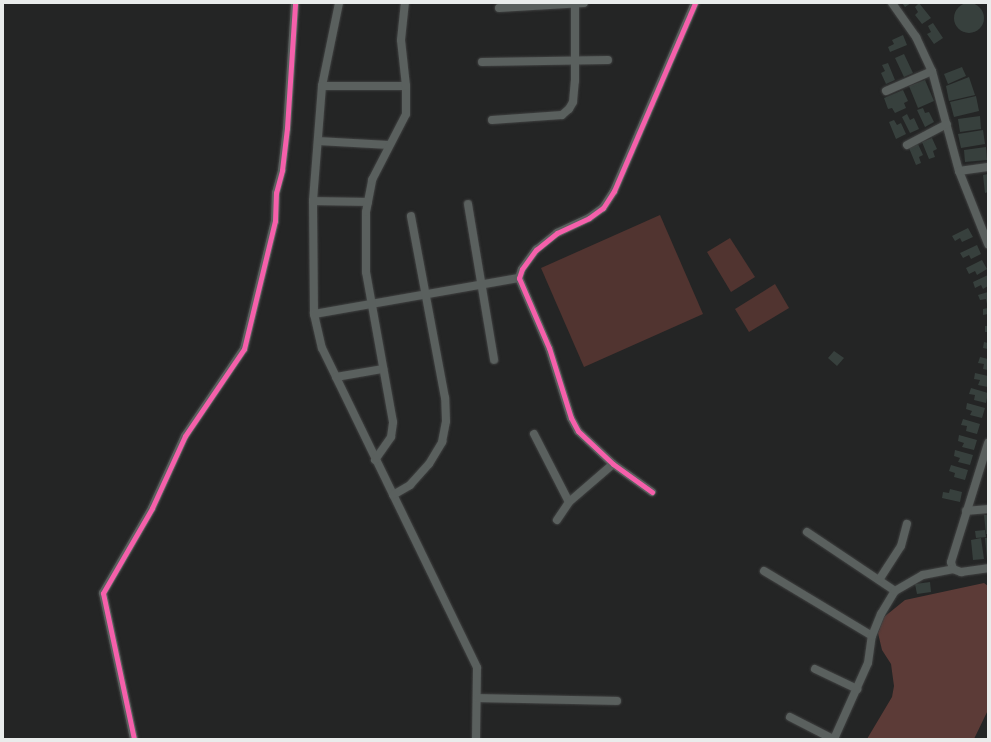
<!DOCTYPE html>
<style>
body{margin:0}
#map{position:relative;width:991px;height:742px;overflow:hidden;background:#242525;font-family:Commissioner,sans-serif}
div>[style]{position:absolute}
[style*='--x']{left:calc(var(--x)*1px);top:calc(var(--y)*1px);width:calc(var(--w)*1px);rotate:calc(var(--a)*1deg)}
.green>*{inset:0;background:#513430}
.forest>*{inset:0;background:#5c3b37}
.building>*{inset:0;background:#37403d}
.round{border-radius:50%}
.roads{filter:drop-shadow(0 0 1px #404141) drop-shadow(0 0 1px #404141)}
.minor>*{height:8px;margin:-4px;padding:0 4px;transform-origin:4px;border-radius:4px;background:#5a605e}
.cycleway>*{height:5px;margin:-2.5px;padding:0 2.5px;transform-origin:2.5px;border-radius:2.5px;background:#f560ab}
span{translate:-50% -50%;white-space:nowrap;text-align:center;line-height:1.15;-webkit-text-stroke:4px #232625;paint-order:stroke}
.frame{position:absolute;inset:0;border:4px solid #e9eceb;pointer-events:none}
</style>
<div id="map">
<div class="green">
<i style="clip-path:polygon(660px 215px,703px 314px,584px 367px,541px 268px)"></i>
<i style="clip-path:polygon(730px 238px,755px 277px,731px 292px,707px 252px)"></i>
<i style="clip-path:polygon(775px 284px,789px 308px,749px 332px,735px 309px)"></i>
</div>
<div class="forest">
<i style="clip-path:polygon(984px 583px,988px 586px,988px 710px,974px 739px,867px 739px,892px 697px,894px 686px,891px 664px,882px 650px,878px 633px,884px 617px,905px 600px)"></i>
</div>
<div class="building">
<i style="clip-path:polygon(902px 3px,911px 3px,905px 7px)"></i>
<i style="clip-path:polygon(919px 3px,931px 18px,922px 24px,915px 15px,918px 12px,915px 7px)"></i>
<i class="round" style="left:954px;top:3px;width:30px;height:30px"></i>
<i style="clip-path:polygon(933px 23px,943px 38px,934px 44px,927px 34px,931px 32px,928px 26px)"></i>
<i style="clip-path:polygon(903px 35px,907px 45px,890px 52px,888px 47px,894px 44px,892px 40px)"></i>
<i style="clip-path:polygon(904px 54px,913px 73px,904px 77px,895px 58px)"></i>
<i style="clip-path:polygon(888px 63px,895px 80px,886px 84px,881px 73px,885px 71px,882px 65px)"></i>
<i style="clip-path:polygon(962px 67px,966px 76px,948px 84px,944px 74px)"></i>
<i style="clip-path:polygon(969px 77px,975px 95px,949px 101px,946px 86px)"></i>
<i style="clip-path:polygon(925px 80px,934px 101px,918px 108px,909px 86px)"></i>
<i style="clip-path:polygon(903px 90px,908px 101px,904px 103px,906px 108px,895px 113px,892px 108px,888px 109px,884px 98px)"></i>
<i style="clip-path:polygon(976px 96px,979px 111px,954px 117px,950px 102px)"></i>
<i style="clip-path:polygon(923px 108px,925px 113px,929px 112px,934px 122px,925px 127px,917px 110px)"></i>
<i style="clip-path:polygon(907px 114px,910px 120px,914px 118px,919px 129px,910px 133px,902px 117px)"></i>
<i style="clip-path:polygon(980px 116px,981px 129px,960px 132px,958px 119px)"></i>
<i style="clip-path:polygon(894px 120px,897px 125px,901px 123px,906px 134px,896px 139px,889px 122px)"></i>
<i style="clip-path:polygon(983px 130px,985px 144px,961px 148px,958px 134px)"></i>
<i style="clip-path:polygon(932px 138px,937px 149px,933px 151px,935px 157px,929px 159px,922px 142px)"></i>
<i style="clip-path:polygon(918px 144px,923px 155px,919px 157px,921px 163px,916px 165px,909px 148px)"></i>
<i style="clip-path:polygon(986px 147px,987px 160px,965px 162px,964px 150px)"></i>
<i style="clip-path:polygon(988px 174px,988px 192px,985px 193px,983px 175px)"></i>
<i style="clip-path:polygon(968px 228px,973px 237px,962px 242px,960px 238px,955px 241px,952px 236px)"></i>
<i style="clip-path:polygon(977px 245px,981px 254px,971px 259px,969px 255px,963px 258px,960px 253px)"></i>
<i style="clip-path:polygon(982px 260px,987px 269px,977px 275px,975px 271px,969px 274px,966px 268px)"></i>
<i style="clip-path:polygon(988px 275px,988px 286px,983px 289px,981px 285px,975px 288px,973px 282px)"></i>
<i style="clip-path:polygon(988px 292px,988px 304px,987px 304px,986px 299px,980px 300px,978px 295px)"></i>
<i style="clip-path:polygon(988px 308px,988px 314px,983px 315px,983px 309px)"></i>
<i style="clip-path:polygon(985px 326px,988px 326px,988px 332px,985px 332px)"></i>
<i style="clip-path:polygon(984px 342px,988px 343px,988px 349px,983px 348px)"></i>
<i style="clip-path:polygon(834px 351px,844px 358px,837px 366px,828px 358px)"></i>
<i style="clip-path:polygon(980px 357px,988px 359px,988px 370px,983px 369px,984px 364px,978px 363px)"></i>
<i style="clip-path:polygon(975px 373px,988px 376px,988px 387px,978px 385px,980px 380px,974px 379px)"></i>
<i style="clip-path:polygon(971px 388px,988px 393px,986px 403px,974px 400px,975px 395px,969px 394px)"></i>
<i style="clip-path:polygon(967px 403px,985px 408px,982px 418px,970px 415px,972px 411px,966px 409px)"></i>
<i style="clip-path:polygon(963px 419px,980px 424px,977px 434px,966px 431px,967px 426px,961px 425px)"></i>
<i style="clip-path:polygon(959px 435px,977px 440px,974px 450px,962px 447px,964px 443px,958px 441px)"></i>
<i style="clip-path:polygon(955px 450px,973px 455px,970px 465px,958px 462px,960px 458px,954px 456px)"></i>
<i style="clip-path:polygon(951px 465px,968px 470px,965px 480px,954px 477px,955px 473px,949px 471px)"></i>
<i style="clip-path:polygon(950px 489px,962px 492px,960px 502px,942px 498px,943px 492px,949px 493px)"></i>
<i style="clip-path:polygon(984px 515px,988px 515px,988px 534px,986px 534px)"></i>
<i style="clip-path:polygon(985px 530px,986px 537px,976px 538px,975px 531px)"></i>
<i style="clip-path:polygon(981px 538px,984px 559px,973px 560px,971px 540px)"></i>
<i style="clip-path:polygon(985px 538px,988px 538px,988px 559px,987px 559px)"></i>
<i style="clip-path:polygon(930px 582px,931px 592px,917px 594px,915px 584px)"></i>
</div>
<div class="roads">
<div class="minor">
<i style="--x:339;--y:3;--w:85;--a:101.6"></i>
<i style="--x:322;--y:86;--w:115;--a:94.5"></i>
<i style="--x:313;--y:201;--w:113;--a:89.5"></i>
<i style="--x:314;--y:314;--w:35;--a:77"></i>
<i style="--x:322;--y:348;--w:32;--a:64"></i>
<i style="--x:336;--y:377;--w:323;--a:64.1"></i>
<i style="--x:477;--y:668;--w:71;--a:90.8"></i>
<i style="--x:892;--y:3;--w:42;--a:54.8"></i>
<i style="--x:916;--y:37;--w:38;--a:65"></i>
<i style="--x:932;--y:71;--w:104;--a:74.9"></i>
<i style="--x:959;--y:171;--w:79;--a:68.3"></i>
<i style="--x:499;--y:8;--w:85;--a:-3.4"></i>
<i style="--x:482;--y:62;--w:126;--a:-0.9"></i>
<i style="--x:322;--y:86;--w:84;--a:0"></i>
<i style="--x:886;--y:91;--w:50;--a:-23.5"></i>
<i style="--x:492;--y:120;--w:70;--a:-4.1"></i>
<i style="--x:562;--y:115;--w:9;--a:-41"></i>
<i style="--x:569;--y:109;--w:8;--a:-60"></i>
<i style="--x:573;--y:102;--w:21;--a:-85"></i>
<i style="--x:575;--y:81;--w:78;--a:-90"></i>
<i style="--x:318;--y:141;--w:71;--a:3.2"></i>
<i style="--x:907;--y:145;--w:45;--a:-27.7"></i>
<i style="--x:959;--y:171;--w:29;--a:-8"></i>
<i style="--x:313;--y:201;--w:55;--a:1"></i>
<i style="--x:468;--y:204;--w:158;--a:80.5"></i>
<i style="--x:314;--y:314;--w:208;--a:-10"></i>
<i style="--x:336;--y:377;--w:48;--a:-9.7"></i>
<i style="--x:534;--y:434;--w:76;--a:62.8"></i>
<i style="--x:375;--y:460;--w:28;--a:-55"></i>
<i style="--x:391;--y:437;--w:15;--a:-82"></i>
<i style="--x:393;--y:422;--w:152;--a:-100.2"></i>
<i style="--x:366;--y:272;--w:60;--a:-90"></i>
<i style="--x:366;--y:212;--w:33;--a:-79"></i>
<i style="--x:372;--y:180;--w:74;--a:-62.7"></i>
<i style="--x:406;--y:114;--w:28;--a:-90"></i>
<i style="--x:406;--y:86;--w:46;--a:-96.2"></i>
<i style="--x:401;--y:40;--w:37;--a:-84"></i>
<i style="--x:652;--y:492;--w:48;--a:-144.3"></i>
<i style="--x:613;--y:464;--w:48;--a:-136.7"></i>
<i style="--x:578;--y:431;--w:15;--a:-118"></i>
<i style="--x:571;--y:418;--w:73;--a:-107.4"></i>
<i style="--x:549;--y:348;--w:76;--a:-113.2"></i>
<i style="--x:519;--y:278;--w:9;--a:-72"></i>
<i style="--x:522;--y:269;--w:24;--a:-54"></i>
<i style="--x:536;--y:250;--w:27;--a:-39"></i>
<i style="--x:557;--y:233;--w:35;--a:-25"></i>
<i style="--x:589;--y:218;--w:17;--a:-36"></i>
<i style="--x:603;--y:208;--w:20;--a:-57"></i>
<i style="--x:614;--y:191;--w:205;--a:-66.7"></i>
<i style="--x:393;--y:495;--w:20;--a:-30"></i>
<i style="--x:410;--y:485;--w:28;--a:-48"></i>
<i style="--x:429;--y:464;--w:26;--a:-59"></i>
<i style="--x:442;--y:442;--w:21;--a:-79"></i>
<i style="--x:446;--y:421;--w:23;--a:-92"></i>
<i style="--x:445;--y:398;--w:185;--a:-100.6"></i>
<i style="--x:966;--y:511;--w:22;--a:-5"></i>
<i style="--x:557;--y:520;--w:22;--a:-56"></i>
<i style="--x:569;--y:502;--w:58;--a:-40.8"></i>
<i style="--x:807;--y:532;--w:106;--a:33.8"></i>
<i style="--x:953;--y:569;--w:7;--a:-106"></i>
<i style="--x:951;--y:562;--w:125;--a:-72.7"></i>
<i style="--x:764;--y:571;--w:126;--a:31"></i>
<i style="--x:879;--y:580;--w:40;--a:-57.1"></i>
<i style="--x:901;--y:546;--w:23;--a:-75"></i>
<i style="--x:815;--y:669;--w:47;--a:25.5"></i>
<i style="--x:478;--y:698;--w:139;--a:1.2"></i>
<i style="--x:790;--y:717;--w:48;--a:27.1"></i>
<i style="--x:134;--y:739;--w:149;--a:-102"></i>
<i style="--x:103;--y:593;--w:98;--a:-60"></i>
<i style="--x:152;--y:508;--w:79;--a:-65.4"></i>
<i style="--x:185;--y:436;--w:105;--a:-55.9"></i>
<i style="--x:244;--y:349;--w:132;--a:-76.4"></i>
<i style="--x:275;--y:221;--w:28;--a:-88"></i>
<i style="--x:276;--y:193;--w:24;--a:-75"></i>
<i style="--x:282;--y:170;--w:42;--a:-83.2"></i>
<i style="--x:287;--y:128;--w:125;--a:-86.3"></i>
<i style="--x:834;--y:739;--w:83;--a:-65.9"></i>
<i style="--x:868;--y:663;--w:27;--a:-82"></i>
<i style="--x:872;--y:636;--w:24;--a:-68"></i>
<i style="--x:881;--y:614;--w:27;--a:-59"></i>
<i style="--x:895;--y:591;--w:32;--a:-30"></i>
<i style="--x:923;--y:575;--w:31;--a:-11"></i>
<i style="--x:953;--y:569;--w:9;--a:21"></i>
<i style="--x:961;--y:572;--w:27;--a:-8"></i>
</div>
</div>
<div class="cycleway">
<i style="--x:652;--y:492;--w:48;--a:-144.3"></i>
<i style="--x:613;--y:464;--w:48;--a:-136.7"></i>
<i style="--x:578;--y:431;--w:15;--a:-118"></i>
<i style="--x:571;--y:418;--w:73;--a:-107.4"></i>
<i style="--x:549;--y:348;--w:76;--a:-113.2"></i>
<i style="--x:519;--y:278;--w:9;--a:-72"></i>
<i style="--x:522;--y:269;--w:24;--a:-54"></i>
<i style="--x:536;--y:250;--w:27;--a:-39"></i>
<i style="--x:557;--y:233;--w:35;--a:-25"></i>
<i style="--x:589;--y:218;--w:17;--a:-36"></i>
<i style="--x:603;--y:208;--w:20;--a:-57"></i>
<i style="--x:614;--y:191;--w:205;--a:-66.7"></i>
<i style="--x:134;--y:739;--w:149;--a:-102"></i>
<i style="--x:103;--y:593;--w:98;--a:-60"></i>
<i style="--x:152;--y:508;--w:79;--a:-65.4"></i>
<i style="--x:185;--y:436;--w:105;--a:-55.9"></i>
<i style="--x:244;--y:349;--w:132;--a:-76.4"></i>
<i style="--x:275;--y:221;--w:28;--a:-88"></i>
<i style="--x:276;--y:193;--w:24;--a:-75"></i>
<i style="--x:282;--y:170;--w:42;--a:-83.2"></i>
<i style="--x:287;--y:128;--w:125;--a:-86.3"></i>
</div>
<div class="frame"></div>
</div>
